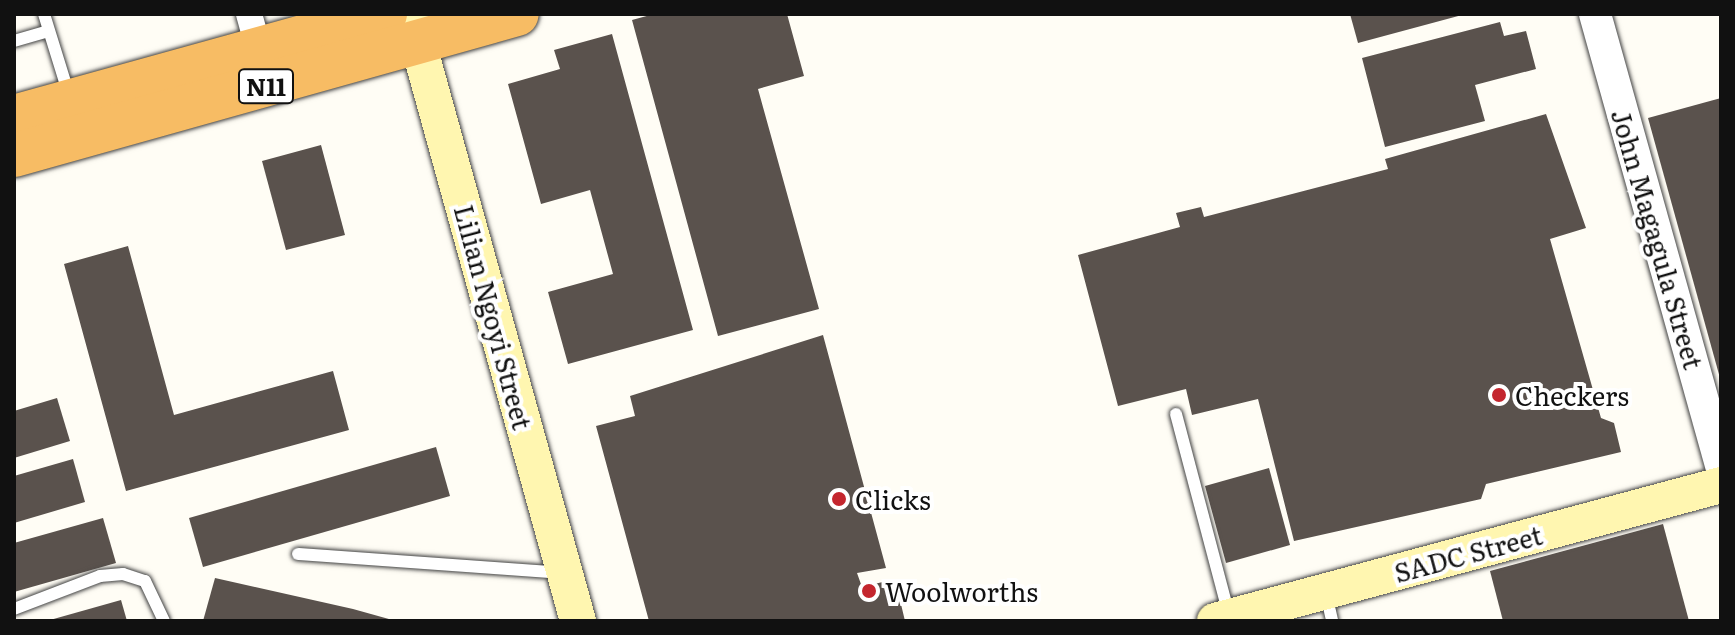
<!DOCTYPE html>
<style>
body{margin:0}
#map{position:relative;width:1735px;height:635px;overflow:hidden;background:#fffdf5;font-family:Literata,serif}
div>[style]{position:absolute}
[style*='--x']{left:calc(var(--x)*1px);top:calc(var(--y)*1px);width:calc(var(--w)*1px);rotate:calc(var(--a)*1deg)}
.building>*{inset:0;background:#5a524d}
.roads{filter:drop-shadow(0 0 2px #444) drop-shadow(0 0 2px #444)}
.service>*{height:12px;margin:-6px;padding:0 6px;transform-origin:6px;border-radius:6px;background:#fff}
.minor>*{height:26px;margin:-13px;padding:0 13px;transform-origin:13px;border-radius:13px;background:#fff}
.tertiary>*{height:32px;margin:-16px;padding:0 16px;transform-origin:16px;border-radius:16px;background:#fff}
.secondary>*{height:36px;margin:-18px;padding:0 18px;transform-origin:18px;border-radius:18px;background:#fff6b0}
.trunk>*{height:44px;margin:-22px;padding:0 22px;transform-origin:22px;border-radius:22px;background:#f7bc64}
.dots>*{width:22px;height:22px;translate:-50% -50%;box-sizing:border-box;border:4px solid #fff;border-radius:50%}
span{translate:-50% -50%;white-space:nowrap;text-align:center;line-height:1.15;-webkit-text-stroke:8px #fff;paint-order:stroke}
.shield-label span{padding:2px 6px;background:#fff;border:2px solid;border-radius:6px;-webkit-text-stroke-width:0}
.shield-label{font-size:24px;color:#111;font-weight:700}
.street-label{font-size:26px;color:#111}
.poi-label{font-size:26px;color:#111}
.left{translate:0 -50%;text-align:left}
.frame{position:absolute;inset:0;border:16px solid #111;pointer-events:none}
</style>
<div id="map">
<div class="building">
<i style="clip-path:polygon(654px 14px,787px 14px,804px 76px,758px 89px,819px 309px,718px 336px,632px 20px)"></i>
<i style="clip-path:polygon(1350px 14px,1462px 14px,1462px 15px,1358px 43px)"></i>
<i style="clip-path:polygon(1500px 22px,1504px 36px,1526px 31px,1536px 69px,1475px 85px,1485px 121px,1385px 147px,1362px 58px)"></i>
<i style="clip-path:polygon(612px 34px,693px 330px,568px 364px,548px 292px,613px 274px,590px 190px,541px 204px,508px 84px,560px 69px,554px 50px)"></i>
<i style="clip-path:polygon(1721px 98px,1721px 377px,1720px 378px,1648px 118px)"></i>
<i style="clip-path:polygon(1546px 114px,1586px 228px,1550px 239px,1601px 418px,1614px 423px,1621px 452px,1486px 484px,1481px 499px,1294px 541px,1258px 399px,1192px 415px,1186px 389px,1118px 406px,1078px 255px,1180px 227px,1176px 213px,1201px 207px,1204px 217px,1388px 169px,1385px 159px)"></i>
<i style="clip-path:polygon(321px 145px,345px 235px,286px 250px,262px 161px)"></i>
<i style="clip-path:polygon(128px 246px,174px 415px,333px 371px,349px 430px,126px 491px,64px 264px)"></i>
<i style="clip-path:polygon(823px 335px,886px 568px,857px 573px,862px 587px,895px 579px,905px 621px,649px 621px,596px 426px,635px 416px,630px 396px)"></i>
<i style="clip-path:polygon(57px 398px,70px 441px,14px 458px,14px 411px)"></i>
<i style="clip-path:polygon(436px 447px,450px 496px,203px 567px,189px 518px)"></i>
<i style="clip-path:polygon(73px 459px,85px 502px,14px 523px,14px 476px)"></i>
<i style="clip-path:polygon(1269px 468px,1290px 545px,1226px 563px,1205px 486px)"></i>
<i style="clip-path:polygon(103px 518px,116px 563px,14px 592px,14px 543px)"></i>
<i style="clip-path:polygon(1663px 524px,1689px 621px,1503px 621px,1490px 571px)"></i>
<i style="clip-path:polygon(215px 578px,353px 609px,396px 621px,203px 621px)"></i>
<i style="clip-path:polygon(121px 600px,127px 621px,50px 621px,50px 620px)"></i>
</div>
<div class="roads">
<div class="service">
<i style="--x:44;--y:14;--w:85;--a:72.8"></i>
<i style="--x:14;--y:41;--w:36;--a:-16"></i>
<i style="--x:1176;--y:414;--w:207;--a:75.2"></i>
<i style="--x:298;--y:554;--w:264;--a:4.1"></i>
<i style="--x:1326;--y:594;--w:28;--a:77"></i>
<i style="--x:14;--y:609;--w:92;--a:-21"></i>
<i style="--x:100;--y:576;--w:23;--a:-5"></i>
<i style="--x:123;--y:574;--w:23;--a:18"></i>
<i style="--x:145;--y:581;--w:44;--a:64.6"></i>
</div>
<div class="minor">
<i style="--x:249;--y:14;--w:49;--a:74.5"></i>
</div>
<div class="tertiary">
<i style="--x:1595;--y:14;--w:468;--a:74.4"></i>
</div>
<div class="secondary">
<i style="--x:410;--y:14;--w:630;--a:74.53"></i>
<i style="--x:1215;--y:621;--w:524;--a:-15.04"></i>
</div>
<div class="trunk">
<i style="--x:14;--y:117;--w:385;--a:-15.5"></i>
<i style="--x:14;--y:155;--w:522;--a:-15.66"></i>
</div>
</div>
<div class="dots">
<i style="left:1499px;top:395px;background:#c4262e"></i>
<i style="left:839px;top:499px;background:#c4262e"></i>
<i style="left:869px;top:591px;background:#c4262e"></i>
</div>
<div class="shield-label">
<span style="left:266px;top:86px">N11</span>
</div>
<div class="street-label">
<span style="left:1658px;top:239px;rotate:74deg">John Magagula Street</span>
<span style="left:494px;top:317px;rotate:75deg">Lilian Ngoyi Street</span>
<span style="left:1468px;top:553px;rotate:-15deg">SADC Street</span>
</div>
<div class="poi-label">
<span class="left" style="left:1515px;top:395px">Checkers</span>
<span class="left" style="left:855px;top:499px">Clicks</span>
<span class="left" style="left:885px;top:591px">Woolworths</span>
</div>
<div class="frame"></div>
</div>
